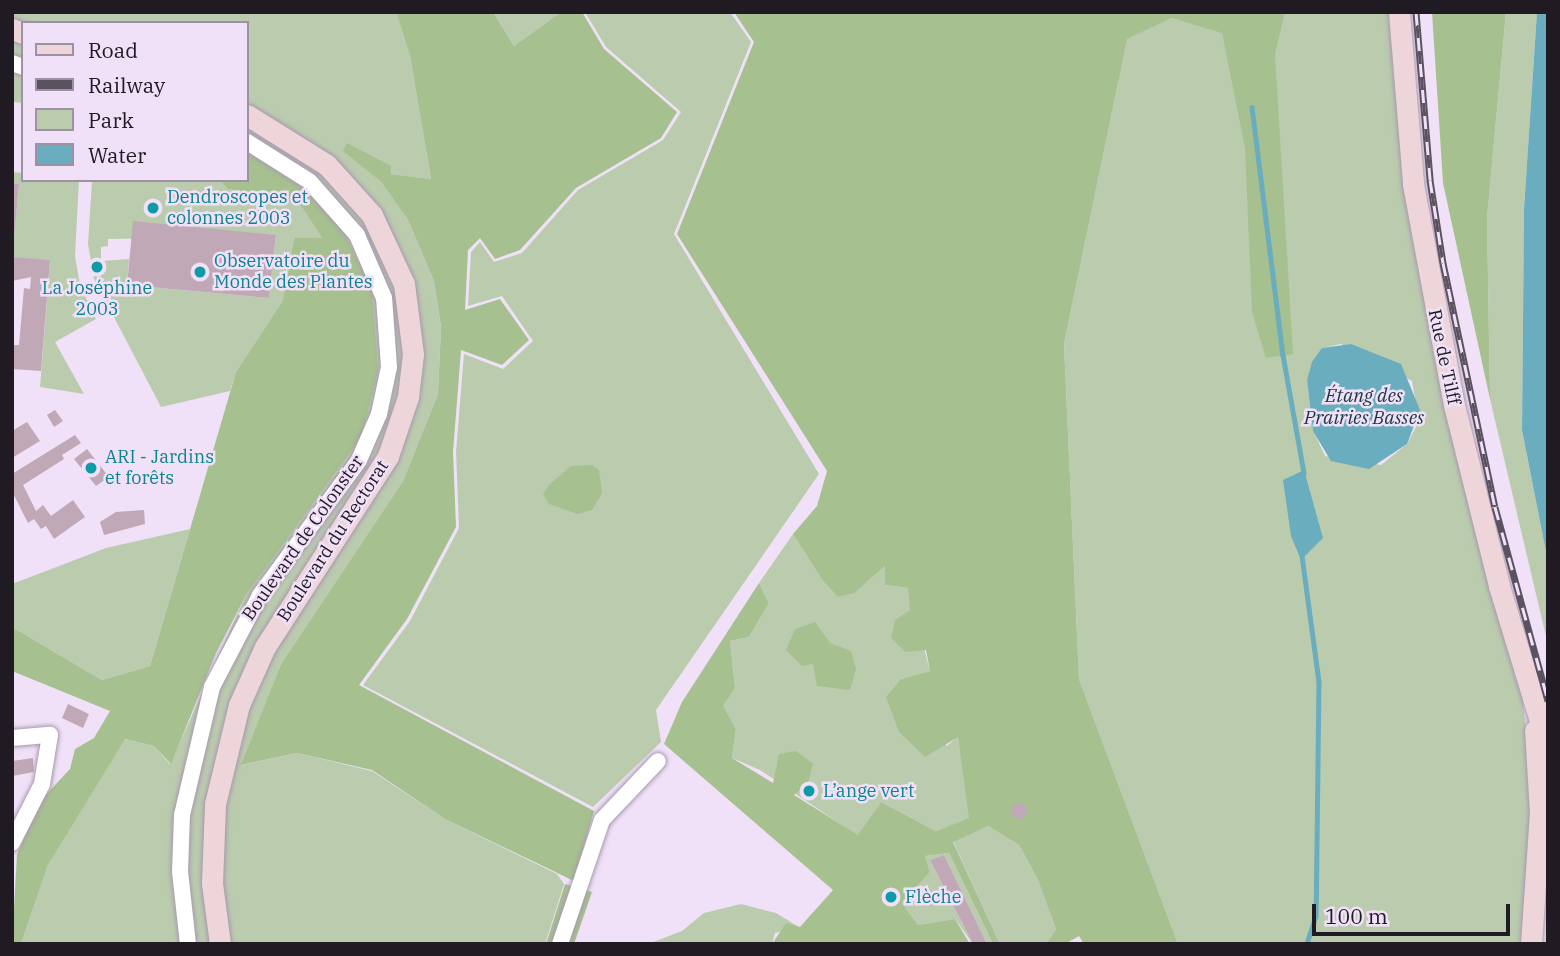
<!DOCTYPE html>
<meta charset="utf-8">
<style>
body{margin:0}
#map{position:relative;width:1560px;height:956px;overflow:hidden;background:#f0e1f8;font-family:"IBM Plex Serif",serif}
div>[style]{position:absolute}
[style*='--x']{left:calc(var(--x)*1px);top:calc(var(--y)*1px);width:calc(var(--w)*1px);rotate:calc(var(--a)*1deg)}
.green>*{inset:0;background:#bbccae}
.forest>*{inset:0;background:#a6c08f}
.water>*{inset:0;background:#6aadbe}
.stream>*{height:4.5px;margin:-2.25px;padding:0 2.25px;transform-origin:2.25px;border-radius:2.25px;background:#6aadbe}
.building>*{inset:0;background:#c0a8b7}
.round{border-radius:50%}
.roads{filter:drop-shadow(0 0 2px #a899af) drop-shadow(0 0 2px #a899af)}
.minor>*{height:16px;margin:-8px;padding:0 8px;transform-origin:8px;border-radius:8px;background:#fff}
.secondary>*{height:21px;margin:-10.5px;padding:0 10.5px;transform-origin:10.5px;border-radius:10.5px;background:#eed5da}
.rail>*{height:7px;margin-top:-3.5px;transform-origin:0;background:repeating-linear-gradient(90deg,#f0e1f8 0 13px,#5b525f 0 26px);box-sizing:border-box;border-block:2px solid #5b525f}
.dots>*{width:19px;height:19px;translate:-50% -50%;box-sizing:border-box;border:4px solid #f0e1f8;border-radius:50%}
span{translate:-50% -50%;white-space:nowrap;text-align:center;line-height:1.15;-webkit-text-stroke:5px #f0e1f8;paint-order:stroke}
.culture-label{font-size:18px;color:#0d838f}
.left{translate:0 -50%;text-align:left}
.street-label{font-size:18px;color:#201a23}
.water-label{font-size:19px;color:#173941;font-style:italic}
.frame{position:absolute;inset:0;border:14px solid #201a23;pointer-events:none}
.legend{position:absolute;left:21px;top:21px;width:228px;height:161px;box-sizing:border-box;background:#f0e1f8;border:2px solid #9d91a3;margin:0;padding:9px 12px;list-style:none;font-size:21px;color:#201a23}
.legend li{display:flex;align-items:center;gap:14px;height:35px}
.legend b{width:35px;border:2px solid #9d91a3}
.scale{position:absolute;left:1312px;top:904px;width:198px;height:32px;box-sizing:border-box;border:4px solid #201a23;border-top:0;padding-left:9px;font-size:21px;line-height:24px;white-space:nowrap;color:#201a23;-webkit-text-stroke:5px #f0e1f8;paint-order:stroke}
</style>
<div id="map">
<div class="green">
<i style="clip-path:polygon(12px 12px,396px 12px,410px 56px,431px 179px,390px 174px,344px 151px,381px 182px,408px 220px,434px 281px,441px 327px,438px 394px,403px 481px,281px 664px,242px 765px,297px 753px,372px 771px,445px 819px,557px 874px,564px 884px,545px 944px,21px 944px,48px 865px,108px 761px,125px 739px,154px 746px,170px 764px,246px 595px,361px 438px,345px 235px,247px 152px,247px 23px,23px 23px,23px 103px,12px 102px)"></i>
<i style="clip-path:polygon(493px 12px,561px 12px,514px 46px)"></i>
<i style="clip-path:polygon(585px 12px,730px 12px,751px 42px,674px 234px,819px 474px,656px 710px,661px 742px,593px 807px,363px 685px,410px 621px,459px 528px,456px 452px,464px 354px,503px 369px,533px 341px,502px 296px,468px 306px,471px 252px,480px 242px,494px 262px,522px 253px,578px 190px,663px 140px,681px 112px,606px 47px)"></i>
<i style="clip-path:polygon(evenodd,1220px 12px,1392px 12px,1401px 138px,1522px 695px,1534px 795px,1524px 944px,1178px 944px,1079px 679px,1064px 344px,1118px 82px,1095px 47px,1171px 18px,1221px 32px,1220px 12px,1341px 344px,1412px 381px,1419px 421px,1407px 444px,1381px 465px,1325px 456px,1313px 430px,1307px 380px,1322px 348px,1341px 344px)"></i>
<i style="clip-path:polygon(1506px 12px,1537px 12px,1524px 209px,1522px 430px,1548px 562px,1548px 645px,1490px 399px,1487px 218px)"></i>
<i style="clip-path:polygon(12px 172px,23px 173px,23px 180px,79px 180px,75px 256px,80px 285px,96px 319px,55px 342px,84px 394px,40px 387px,50px 261px,12px 257px,19px 185px,12px 184px)"></i>
<i style="clip-path:polygon(evenodd,219px 180px,228px 189px,299px 203px,322px 238px,294px 238px,283px 300px,236px 372px,230px 391px,161px 407px,94px 279px,88px 244px,92px 181px,219px 180px,276px 236px,269px 298px,127px 285px,129px 259px,101px 261px,101px 247px,108px 246px,108px 239px,276px 236px)"></i>
<i style="clip-path:polygon(190px 529px,150px 666px,102px 680px,12px 627px,12px 584px,106px 548px)"></i>
<i style="clip-path:polygon(793px 534px,821px 578px,870px 579px,885px 566px,885px 585px,908px 588px,930px 671px,901px 679px,947px 746px,958px 736px,970px 818px,936px 831px,881px 802px,858px 836px,760px 770px,732px 758px,736px 729px,722px 706px,735px 688px,730px 641px,749px 637px,769px 603px,759px 583px)"></i>
<i style="clip-path:polygon(988px 826px,1019px 845px,1037px 878px,1056px 929px,1046px 944px,1000px 944px,953px 841px)"></i>
<i style="clip-path:polygon(949px 853px,993px 944px,987px 944px,944px 855px,930px 860px,973px 944px,955px 919px,918px 925px,902px 903px,930px 872px,925px 856px)"></i>
<i style="clip-path:polygon(741px 904px,776px 913px,799px 927px,775px 933px,772px 944px,648px 944px,682px 931px,704px 913px)"></i>
</div>
<div class="forest">
<i style="clip-path:polygon(396px 12px,493px 12px,514px 46px,561px 12px,582px 12px,604px 49px,677px 112px,661px 138px,576px 188px,520px 250px,495px 259px,480px 238px,468px 250px,465px 310px,500px 299px,529px 340px,502px 365px,461px 350px,453px 452px,456px 527px,407px 619px,359px 685px,594px 811px,574px 881px,445px 819px,372px 770px,297px 753px,241px 765px,281px 664px,403px 481px,438px 394px,441px 327px,434px 281px,408px 220px,381px 182px,343px 151px,347px 143px,391px 166px,391px 174px,431px 179px,410px 56px)"></i>
<i style="clip-path:polygon(734px 12px,1285px 12px,1275px 54px,1293px 354px,1266px 358px,1252px 312px,1245px 148px,1222px 33px,1171px 18px,1127px 39px,1064px 344px,1079px 679px,1178px 944px,1084px 944px,1079px 936px,1065px 944px,1046px 944px,1056px 929px,1037px 878px,1019px 845px,988px 826px,953px 842px,1000px 944px,993px 944px,949px 853px,925px 856px,930px 872px,902px 903px,918px 925px,955px 919px,970px 944px,772px 944px,786px 923px,800px 927px,833px 890px,664px 744px,682px 702px,759px 583px,769px 603px,749px 637px,730px 641px,735px 688px,723px 706px,736px 729px,732px 758px,773px 783px,779px 754px,796px 751px,813px 764px,808px 783px,794px 795px,858px 835px,881px 802px,936px 831px,969px 818px,958px 737px,925px 757px,899px 732px,886px 697px,901px 679px,930px 671px,926px 650px,905px 652px,891px 638px,895px 620px,910px 610px,908px 588px,885px 585px,885px 566px,854px 593px,838px 597px,821px 578px,793px 534px,817px 506px,827px 471px,677px 234px,754px 42px)"></i>
<i style="clip-path:polygon(1432px 12px,1506px 12px,1487px 218px,1490px 399px,1443px 183px)"></i>
<i style="clip-path:polygon(247px 152px,315px 196px,345px 235px,372px 292px,378px 371px,361px 438px,246px 595px,216px 653px,171px 764px,154px 746px,125px 739px,48px 865px,21px 944px,12px 944px,17px 854px,42px 799px,70px 769px,75px 749px,94px 738px,110px 711px,12px 671px,12px 627px,102px 680px,150px 666px,236px 372px,283px 300px,294px 238px,322px 238px,299px 203px,228px 189px,219px 180px,247px 180px)"></i>
<i style="clip-path:polygon(592px 465px,599px 470px,602px 493px,592px 510px,577px 514px,549px 504px,543px 494px,549px 485px,571px 466px)"></i>
<i style="clip-path:polygon(815px 622px,830px 643px,851px 651px,856px 669px,850px 690px,817px 686px,813px 664px,802px 666px,786px 650px,795px 629px)"></i>
<i style="clip-path:polygon(565px 884px,592px 892px,574px 944px,546px 944px)"></i>
</div>
<div class="water">
<i style="clip-path:polygon(1537px 12px,1548px 12px,1548px 562px,1522px 430px,1524px 209px)"></i>
<i style="clip-path:polygon(1351px 344px,1401px 364px,1420px 410px,1407px 444px,1369px 469px,1331px 461px,1313px 431px,1307px 380px,1312px 362px,1322px 348px)"></i>
<i style="clip-path:polygon(1304px 470px,1323px 538px,1301px 560px,1291px 536px,1283px 480px)"></i>
</div>
<div class="stream">
<i style="--x:1252;--y:107;--w:250;--a:82.9"></i>
<i style="--x:1283;--y:355;--w:120;--a:79.9"></i>
<i style="--x:1302;--y:556;--w:126;--a:82.3"></i>
<i style="--x:1319;--y:681;--w:235;--a:90.7"></i>
<i style="--x:1316;--y:916;--w:29;--a:108"></i>
</div>
<div class="building">
<i style="clip-path:polygon(12px 184px,19px 184px,14px 239px,12px 239px)"></i>
<i style="clip-path:polygon(133px 221px,276px 235px,269px 298px,127px 285px)"></i>
<i style="clip-path:polygon(12px 257px,50px 260px,41px 371px,12px 369px,12px 345px,19px 345px,24px 288px,30px 289px,31px 277px,12px 281px)"></i>
<i style="clip-path:polygon(55px 410px,63px 421px,54px 427px,47px 415px)"></i>
<i style="clip-path:polygon(27px 422px,40px 441px,12px 458px,12px 431px)"></i>
<i style="clip-path:polygon(75px 435px,81px 443px,62px 455px,64px 459px,23px 485px,36px 511px,43px 505px,51px 516px,73px 500px,85px 517px,54px 539px,46px 526px,41px 529px,34px 519px,28px 523px,12px 491px,12px 474px)"></i>
<i style="clip-path:polygon(87px 449px,109px 477px,96px 486px,74px 459px)"></i>
<i style="clip-path:polygon(144px 510px,145px 524px,104px 535px,100px 522px,116px 512px)"></i>
<i style="clip-path:polygon(68px 704px,89px 714px,83px 728px,62px 718px)"></i>
<i style="clip-path:polygon(33px 758px,34px 772px,12px 776px,12px 761px)"></i>
<i class="round" style="left:1011px;top:803px;width:16px;height:16px"></i>
<i style="clip-path:polygon(944px 855px,987px 944px,973px 944px,930px 860px)"></i>
</div>
<div class="roads">
<div class="minor">
<i style="--x:12;--y:63;--w:12;--a:20"></i>
<i style="--x:12;--y:738;--w:38;--a:-5"></i>
<i style="--x:50;--y:735;--w:50;--a:99.3"></i>
<i style="--x:42;--y:784;--w:66;--a:117"></i>
<i style="--x:188;--y:944;--w:72;--a:-96.3"></i>
<i style="--x:180;--y:872;--w:57;--a:-88"></i>
<i style="--x:182;--y:815;--w:131;--a:-76.8"></i>
<i style="--x:212;--y:687;--w:104;--a:-62.4"></i>
<i style="--x:260;--y:595;--w:167;--a:-53.7"></i>
<i style="--x:359;--y:460;--w:50;--a:-66.5"></i>
<i style="--x:379;--y:414;--w:48;--a:-78"></i>
<i style="--x:389;--y:367;--w:69;--a:-94.1"></i>
<i style="--x:384;--y:298;--w:69;--a:-113.2"></i>
<i style="--x:357;--y:235;--w:72;--a:-131.6"></i>
<i style="--x:309;--y:181;--w:73;--a:-147.8"></i>
<i style="--x:560;--y:944;--w:131;--a:-71.3"></i>
<i style="--x:602;--y:820;--w:81;--a:-46.5"></i>
</div>
<div class="secondary">
<i style="--x:1399;--y:12;--w:173;--a:85.3"></i>
<i style="--x:1413;--y:184;--w:225;--a:79.5"></i>
<i style="--x:1454;--y:405;--w:187;--a:76"></i>
<i style="--x:1499;--y:586;--w:168;--a:73.1"></i>
<i style="--x:12;--y:29;--w:12;--a:20"></i>
<i style="--x:220;--y:944;--w:62;--a:-97.5"></i>
<i style="--x:212;--y:883;--w:79;--a:-87.8"></i>
<i style="--x:215;--y:804;--w:102;--a:-76.4"></i>
<i style="--x:239;--y:705;--w:64;--a:-65.9"></i>
<i style="--x:265;--y:647;--w:227;--a:-57.2"></i>
<i style="--x:388;--y:456;--w:62;--a:-71.3"></i>
<i style="--x:408;--y:397;--w:43;--a:-83.4"></i>
<i style="--x:413;--y:354;--w:71;--a:-97.3"></i>
<i style="--x:404;--y:284;--w:76;--a:-114.9"></i>
<i style="--x:372;--y:215;--w:67;--a:-132"></i>
<i style="--x:327;--y:165;--w:94;--a:-148"></i>
<i style="--x:1531;--y:944;--w:131;--a:-86.1"></i>
<i style="--x:1540;--y:813;--w:83;--a:-93.4"></i>
</div>
</div>
<div class="rail">
<i style="--x:1416;--y:12;--w:169;--a:85.2"></i>
<i style="--x:1430;--y:180;--w:84;--a:81.1"></i>
<i style="--x:1443;--y:263;--w:249;--a:78"></i>
<i style="--x:1495;--y:507;--w:201;--a:74.7"></i>
</div>
<div class="dots">
<i style="left:153px;top:208px;background:#0f9aa8"></i>
<i style="left:97px;top:267px;background:#0f9aa8"></i>
<i style="left:200px;top:272px;background:#0f9aa8"></i>
<i style="left:91px;top:468px;background:#0f9aa8"></i>
<i style="left:809px;top:791px;background:#0f9aa8"></i>
<i style="left:891px;top:897px;background:#0f9aa8"></i>
</div>
<div class="culture-label">
<span class="left" style="left:167px;top:208px">Dendroscopes et<br>colonnes 2003</span>
<span class="left" style="left:214px;top:272px">Observatoire du<br>Monde des Plantes</span>
<span style="left:97px;top:299px">La Joséphine<br>2003</span>
<span class="left" style="left:105px;top:468px">ARI - Jardins<br>et forêts</span>
<span class="left" style="left:823px;top:791px">L’ange vert</span>
<span class="left" style="left:905px;top:897px">Flèche</span>
</div>
<div class="street-label">
<span style="left:1444px;top:357px;rotate:78deg">Rue de Tilff</span>
<span style="left:303px;top:538px;rotate:-55deg">Boulevard de Colonster</span>
<span style="left:333px;top:541px;rotate:-57deg">Boulevard du Rectorat</span>
</div>
<div class="water-label">
<span style="left:1364px;top:407px">Étang des<br>Prairies Basses</span>
</div>
<div class="frame"></div>
<ul class="legend">
<li><b style="height:9px;background:#eed5da"></b>Road</li>
<li><b style="height:9px;background:#5b525f"></b>Railway</li>
<li><b style="height:19px;background:#bbccae"></b>Park</li>
<li><b style="height:19px;background:#6aadbe"></b>Water</li>
</ul>
<div class="scale">100 m</div>
</div>
